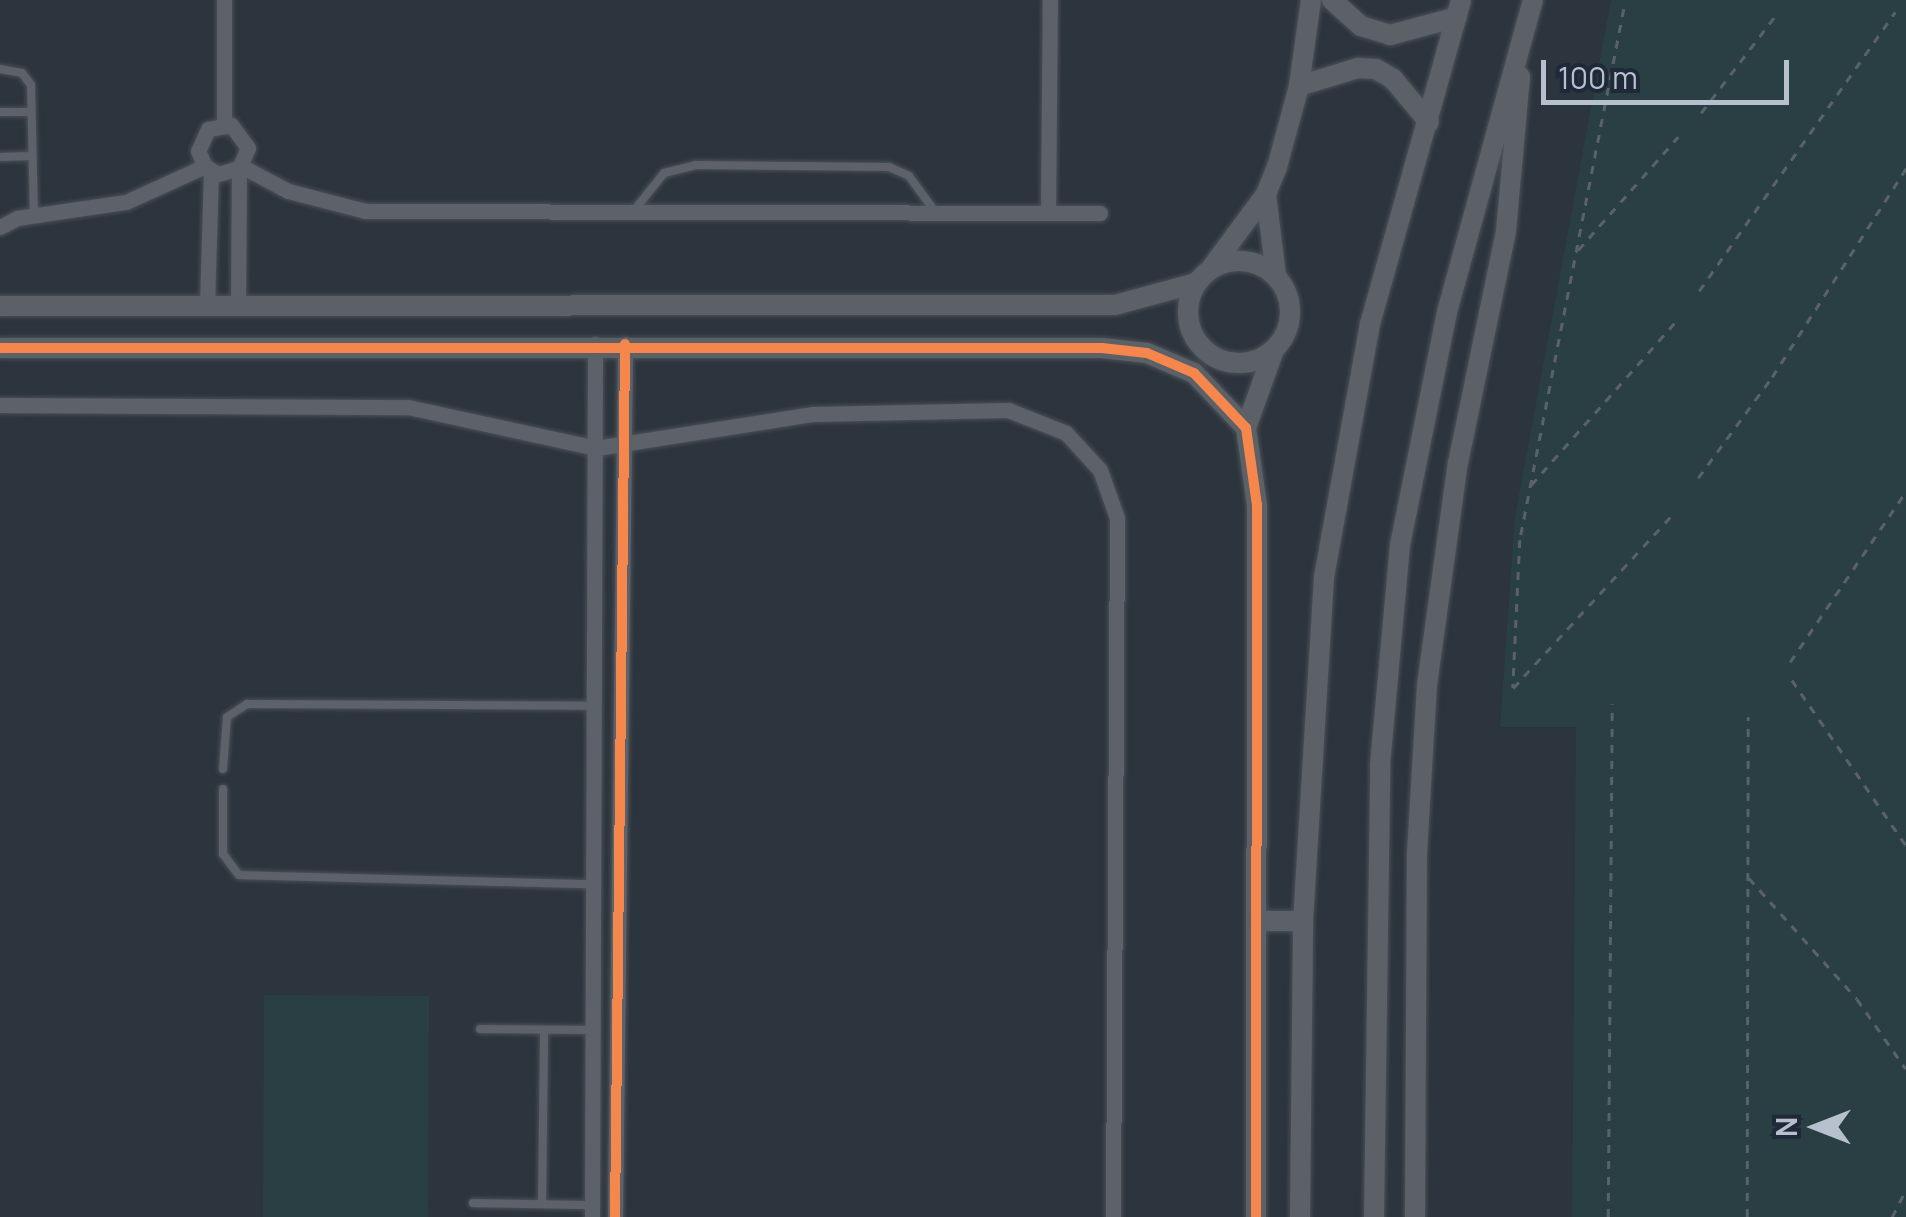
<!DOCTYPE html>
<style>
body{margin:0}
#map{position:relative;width:1906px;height:1217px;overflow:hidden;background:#2c343d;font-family:Manrope,sans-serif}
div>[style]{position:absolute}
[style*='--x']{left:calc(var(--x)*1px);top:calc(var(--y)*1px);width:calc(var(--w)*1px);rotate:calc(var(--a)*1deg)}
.green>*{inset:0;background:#293f44}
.path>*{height:2.5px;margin-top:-1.25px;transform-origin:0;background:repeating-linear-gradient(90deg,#5a6167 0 8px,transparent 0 16px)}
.roads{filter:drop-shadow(0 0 2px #4b5057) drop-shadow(0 0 2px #4b5057)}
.lane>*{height:8px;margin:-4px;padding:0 4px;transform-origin:4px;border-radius:4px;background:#5d626a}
.street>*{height:15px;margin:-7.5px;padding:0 7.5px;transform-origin:7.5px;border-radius:7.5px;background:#5d626a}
.secondary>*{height:20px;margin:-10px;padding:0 10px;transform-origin:10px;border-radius:10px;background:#5c6168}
.secondary>.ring{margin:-10px;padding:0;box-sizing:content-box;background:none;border:20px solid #5c6168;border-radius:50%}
.cycleway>*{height:10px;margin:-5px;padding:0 5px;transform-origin:5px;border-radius:5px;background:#f5874c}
span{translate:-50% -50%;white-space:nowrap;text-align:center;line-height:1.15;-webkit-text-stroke:10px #1f2939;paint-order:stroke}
.north{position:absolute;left:1766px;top:1077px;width:100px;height:100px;-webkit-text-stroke:8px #1f2939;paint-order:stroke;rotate:270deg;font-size:28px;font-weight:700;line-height:40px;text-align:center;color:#b7c0cd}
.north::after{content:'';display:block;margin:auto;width:35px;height:45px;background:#b7c0cd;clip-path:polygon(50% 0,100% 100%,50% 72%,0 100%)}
.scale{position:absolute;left:1541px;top:60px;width:248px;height:45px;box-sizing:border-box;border:5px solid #b7c0cd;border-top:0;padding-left:12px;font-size:30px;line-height:35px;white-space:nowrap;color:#b7c0cd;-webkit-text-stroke:8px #1f2939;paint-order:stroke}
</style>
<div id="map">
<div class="green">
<i style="clip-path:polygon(1611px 0,1906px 0,1906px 1217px,1572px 1217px,1576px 727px,1500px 727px,1515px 517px)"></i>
<i style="clip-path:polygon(264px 995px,429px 996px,428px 1217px,263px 1217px)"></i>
</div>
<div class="path">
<i style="--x:1624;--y:9;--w:541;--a:101.08"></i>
<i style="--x:1520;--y:540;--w:148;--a:92.7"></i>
<i style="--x:1513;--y:688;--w:236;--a:-47.4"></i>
<i style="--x:1701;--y:113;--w:128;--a:-52.6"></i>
<i style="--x:1578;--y:250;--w:151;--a:-48.5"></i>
<i style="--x:1699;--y:291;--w:341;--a:-54.9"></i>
<i style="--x:1698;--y:478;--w:125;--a:-53.8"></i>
<i style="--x:1772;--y:377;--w:248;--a:-57.3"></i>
<i style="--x:1531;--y:485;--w:217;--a:-48.5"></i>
<i style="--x:1790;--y:662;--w:207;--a:-55.8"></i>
<i style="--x:1792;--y:680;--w:201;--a:55.4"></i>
<i style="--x:1749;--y:878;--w:162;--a:48.2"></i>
<i style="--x:1857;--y:999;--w:85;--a:55"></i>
<i style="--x:1608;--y:1217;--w:513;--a:-89.55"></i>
<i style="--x:1747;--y:1217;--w:500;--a:-89.89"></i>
<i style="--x:1892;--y:1217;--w:31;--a:-63"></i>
</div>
<div class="roads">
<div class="lane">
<i style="--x:0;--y:69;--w:22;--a:10"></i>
<i style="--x:22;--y:73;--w:15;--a:53"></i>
<i style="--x:31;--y:85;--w:132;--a:88.7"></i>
<i style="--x:0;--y:112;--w:31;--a:0"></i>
<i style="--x:0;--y:157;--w:32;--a:-2"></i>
<i style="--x:632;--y:213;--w:51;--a:-51.3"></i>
<i style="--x:664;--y:173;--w:32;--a:-14"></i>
<i style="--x:695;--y:165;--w:194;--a:0.6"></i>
<i style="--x:889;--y:167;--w:22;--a:24"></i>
<i style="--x:909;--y:176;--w:46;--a:53.9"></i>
<i style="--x:223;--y:769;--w:52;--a:-85.6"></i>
<i style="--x:227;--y:717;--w:24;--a:-33"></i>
<i style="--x:247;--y:704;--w:349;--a:0.3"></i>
<i style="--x:223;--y:789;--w:65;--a:90"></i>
<i style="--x:223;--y:854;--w:26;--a:53"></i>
<i style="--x:239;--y:875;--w:355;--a:1.5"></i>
<i style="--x:480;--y:1029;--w:113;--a:0.5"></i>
<i style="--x:473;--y:1203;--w:119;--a:1"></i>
<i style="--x:542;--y:1204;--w:174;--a:-89.3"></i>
</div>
<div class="street">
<i style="--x:224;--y:0;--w:124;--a:90"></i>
<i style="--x:241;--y:166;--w:53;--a:28"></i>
<i style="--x:288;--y:191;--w:81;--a:14.4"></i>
<i style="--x:366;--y:211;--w:734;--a:0.16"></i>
<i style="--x:1048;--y:213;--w:213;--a:-89.5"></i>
<i style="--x:0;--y:227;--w:19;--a:-28"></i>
<i style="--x:17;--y:218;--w:110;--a:-8.4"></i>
<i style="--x:126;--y:202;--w:87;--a:-24.5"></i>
<i style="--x:207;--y:306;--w:135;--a:-88.3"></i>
<i style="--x:238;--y:306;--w:138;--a:-89.6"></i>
<i style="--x:239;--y:168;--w:22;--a:-66"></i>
<i style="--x:248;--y:148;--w:29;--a:-126"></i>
<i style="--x:231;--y:125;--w:23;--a:170"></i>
<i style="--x:208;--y:129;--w:24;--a:114"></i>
<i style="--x:198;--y:151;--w:17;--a:65"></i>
<i style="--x:205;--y:166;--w:15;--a:32"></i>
<i style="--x:218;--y:174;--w:22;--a:-16"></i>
<i style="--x:0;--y:405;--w:408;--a:0.3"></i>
<i style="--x:408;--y:407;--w:192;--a:12.3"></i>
<i style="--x:596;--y:448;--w:220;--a:-8.9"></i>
<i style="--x:813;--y:414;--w:195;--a:-1.2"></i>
<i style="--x:1008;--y:410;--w:62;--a:21.6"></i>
<i style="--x:1066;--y:433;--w:50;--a:47.4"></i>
<i style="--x:1100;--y:470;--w:51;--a:70.5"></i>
<i style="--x:1117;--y:518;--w:699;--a:90.33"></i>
<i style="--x:592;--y:1217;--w:873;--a:-89.8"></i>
<i style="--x:615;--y:1217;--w:873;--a:-89.34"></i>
</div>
<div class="secondary">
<i style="--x:1332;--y:0;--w:39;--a:42"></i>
<i style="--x:1361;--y:26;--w:30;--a:17"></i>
<i style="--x:1390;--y:35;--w:69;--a:-15"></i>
<i style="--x:1299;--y:86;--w:62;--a:-17"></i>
<i style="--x:1358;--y:68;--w:18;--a:3"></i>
<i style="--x:1376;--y:69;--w:20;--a:30"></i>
<i style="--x:1393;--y:79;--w:56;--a:50.1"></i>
<i style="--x:1266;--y:194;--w:83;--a:83"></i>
<i class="ring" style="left:1188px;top:261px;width:82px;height:82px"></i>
<i style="--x:1212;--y:267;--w:91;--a:-53.5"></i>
<i style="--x:1266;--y:194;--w:29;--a:-68"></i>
<i style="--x:1277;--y:167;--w:84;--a:-74.8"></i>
<i style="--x:1299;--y:86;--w:87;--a:-82.1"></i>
<i style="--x:0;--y:306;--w:1115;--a:-0.05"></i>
<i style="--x:1115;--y:305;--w:84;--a:-15.2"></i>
<i style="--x:0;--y:348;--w:1102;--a:0"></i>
<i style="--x:1102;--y:348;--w:45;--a:6.3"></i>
<i style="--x:1147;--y:353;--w:51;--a:23.1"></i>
<i style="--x:1194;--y:373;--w:76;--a:46.6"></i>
<i style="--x:1246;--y:428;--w:78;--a:81.9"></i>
<i style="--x:1257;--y:505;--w:712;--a:90.08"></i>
<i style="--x:1246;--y:428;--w:83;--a:-70.3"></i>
<i style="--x:1258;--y:921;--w:45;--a:0"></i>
<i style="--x:1300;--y:1217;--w:296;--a:-89.4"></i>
<i style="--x:1303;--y:921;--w:345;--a:-86.5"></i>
<i style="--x:1324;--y:577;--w:257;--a:-79.7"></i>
<i style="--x:1370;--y:324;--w:337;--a:-74.3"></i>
<i style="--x:1374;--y:1217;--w:452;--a:-89.2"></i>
<i style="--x:1380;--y:765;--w:221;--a:-84.8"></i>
<i style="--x:1400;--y:545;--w:238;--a:-78.6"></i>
<i style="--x:1447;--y:312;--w:324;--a:-74.6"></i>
<i style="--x:1415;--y:1217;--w:364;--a:-89.7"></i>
<i style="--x:1417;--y:853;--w:168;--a:-86.6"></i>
<i style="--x:1427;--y:685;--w:224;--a:-82.1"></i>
<i style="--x:1458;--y:463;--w:237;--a:-78.3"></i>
<i style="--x:1506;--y:231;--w:155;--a:-84.8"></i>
</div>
</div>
<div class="cycleway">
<i style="--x:0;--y:348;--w:1102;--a:0"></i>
<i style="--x:1102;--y:348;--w:45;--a:6.3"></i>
<i style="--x:1147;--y:353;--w:51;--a:23.1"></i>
<i style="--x:1194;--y:373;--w:76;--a:46.6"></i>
<i style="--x:1246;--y:428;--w:78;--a:81.9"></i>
<i style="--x:1257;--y:505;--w:712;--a:90.08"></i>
<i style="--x:615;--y:1217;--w:873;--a:-89.34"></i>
</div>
<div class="north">N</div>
<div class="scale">100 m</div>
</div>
